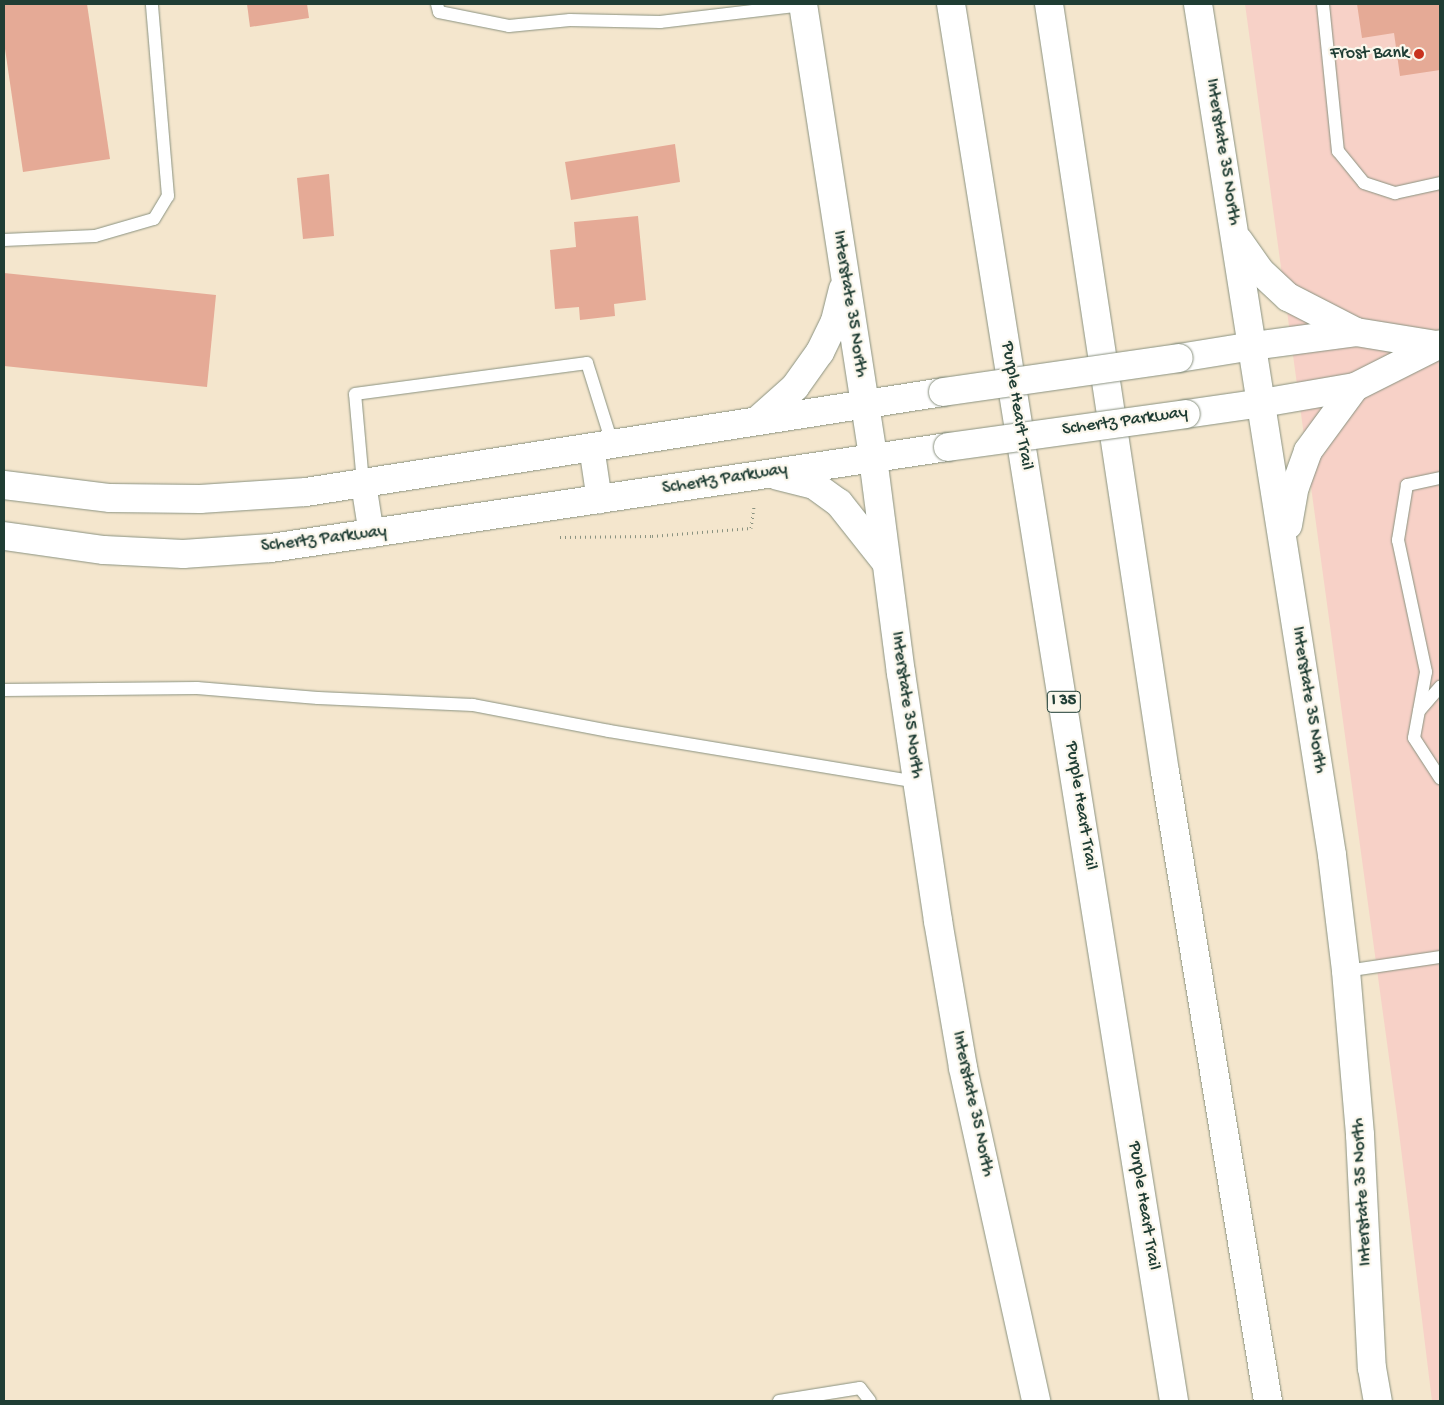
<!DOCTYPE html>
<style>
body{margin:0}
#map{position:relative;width:1444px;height:1405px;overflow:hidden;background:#f4e6cd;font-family:"Gochi Hand",sans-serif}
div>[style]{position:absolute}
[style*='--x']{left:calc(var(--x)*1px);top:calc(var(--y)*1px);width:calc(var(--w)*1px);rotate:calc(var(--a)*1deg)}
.built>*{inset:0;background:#f7d1c7}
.building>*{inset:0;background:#e5aa96}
.path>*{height:3px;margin-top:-1.5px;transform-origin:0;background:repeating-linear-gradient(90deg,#8a9280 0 1px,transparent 0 5px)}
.roads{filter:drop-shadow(0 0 1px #8a9280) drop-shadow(0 0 1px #8a9280)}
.service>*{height:12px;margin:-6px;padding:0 6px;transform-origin:6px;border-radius:6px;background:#fff}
.minor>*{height:25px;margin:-12.5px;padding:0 12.5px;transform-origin:12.5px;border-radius:12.5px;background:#fff}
.tertiary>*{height:28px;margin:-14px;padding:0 14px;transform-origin:14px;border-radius:14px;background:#fff}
.secondary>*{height:28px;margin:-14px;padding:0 14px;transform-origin:14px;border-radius:14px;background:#fff}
.motorway>*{height:28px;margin:-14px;padding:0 14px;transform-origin:14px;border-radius:14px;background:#fff}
.bridges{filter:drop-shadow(0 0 1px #8a9280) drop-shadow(0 0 1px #8a9280)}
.secondary-bridge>*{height:28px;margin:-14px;padding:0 14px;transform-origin:14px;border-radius:14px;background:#fff}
.dots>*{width:14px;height:14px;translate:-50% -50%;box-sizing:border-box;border:2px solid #fbf7ec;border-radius:50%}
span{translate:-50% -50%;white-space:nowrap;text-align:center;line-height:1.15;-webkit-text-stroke:4.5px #fbf7ec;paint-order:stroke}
.shield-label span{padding:1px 4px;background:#fbf7ec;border:1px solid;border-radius:4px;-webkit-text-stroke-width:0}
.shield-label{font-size:16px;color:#1f3d34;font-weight:700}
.poi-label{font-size:18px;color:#1f3d34}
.right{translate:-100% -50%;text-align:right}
.street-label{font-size:18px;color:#1f3d34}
.frame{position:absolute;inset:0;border:5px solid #1f3d34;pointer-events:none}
</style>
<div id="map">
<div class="built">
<i style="clip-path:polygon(1245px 4px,1440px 4px,1440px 1401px,1432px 1401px,1397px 1116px)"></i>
</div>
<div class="building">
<i style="clip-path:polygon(4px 4px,87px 4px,110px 159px,23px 172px,4px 42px)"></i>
<i style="clip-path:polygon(247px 4px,307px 4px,309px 18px,250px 27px)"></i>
<i style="clip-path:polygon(1357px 4px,1440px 4px,1440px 70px,1400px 76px,1394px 33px,1362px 38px)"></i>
<i style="clip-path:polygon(675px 144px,680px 182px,571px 200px,565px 162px)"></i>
<i style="clip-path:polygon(329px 174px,334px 236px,303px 239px,297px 178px)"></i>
<i style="clip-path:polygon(638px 216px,646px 300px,614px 304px,615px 316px,580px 320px,579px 307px,555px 309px,550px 250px,576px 247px,574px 222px)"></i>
<i style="clip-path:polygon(4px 273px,216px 295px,207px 387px,4px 366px)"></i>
</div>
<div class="path">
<i style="--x:560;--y:537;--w:92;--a:-0.6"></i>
<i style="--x:652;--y:536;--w:99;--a:-4.6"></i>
<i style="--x:751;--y:528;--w:22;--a:-82"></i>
</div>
<div class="roads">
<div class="service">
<i style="--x:437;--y:4;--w:8;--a:76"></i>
<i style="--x:439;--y:12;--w:71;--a:11.3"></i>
<i style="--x:509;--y:26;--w:61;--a:-5.6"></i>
<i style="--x:570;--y:20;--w:90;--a:1.3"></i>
<i style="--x:660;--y:22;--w:144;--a:-6.8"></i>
<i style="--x:1323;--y:4;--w:148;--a:84.2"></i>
<i style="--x:1338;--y:151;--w:41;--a:50.9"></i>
<i style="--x:1364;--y:183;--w:33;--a:18"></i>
<i style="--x:1395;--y:193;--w:46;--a:-12.5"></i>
<i style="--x:4;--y:240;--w:91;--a:-2.5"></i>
<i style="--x:95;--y:236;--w:61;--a:-16.1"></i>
<i style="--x:154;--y:219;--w:27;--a:-59"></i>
<i style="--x:168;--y:196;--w:193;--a:-94.8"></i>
<i style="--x:1440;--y:478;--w:34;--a:168"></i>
<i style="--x:1407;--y:485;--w:56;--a:99.3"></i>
<i style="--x:1398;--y:540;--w:135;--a:78"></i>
<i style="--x:1426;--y:672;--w:67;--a:100.3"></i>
<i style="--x:1414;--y:738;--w:48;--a:57"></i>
<i style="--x:363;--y:483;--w:89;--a:-95.1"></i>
<i style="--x:355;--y:394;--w:234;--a:-7.6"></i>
<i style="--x:587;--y:363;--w:84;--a:72.6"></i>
<i style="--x:4;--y:690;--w:193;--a:-0.6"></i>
<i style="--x:197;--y:688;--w:121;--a:4.7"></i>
<i style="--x:318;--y:698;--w:155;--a:2.6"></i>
<i style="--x:473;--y:705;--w:138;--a:10.8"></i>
<i style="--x:609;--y:731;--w:312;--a:9.4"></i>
<i style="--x:1419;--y:711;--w:32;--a:-49"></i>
<i style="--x:1346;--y:971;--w:95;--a:-8.5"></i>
<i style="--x:779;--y:1401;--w:82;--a:-9.1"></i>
<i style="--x:860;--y:1388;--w:16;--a:52"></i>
</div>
<div class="minor">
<i style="--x:591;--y:446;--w:55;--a:81.6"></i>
<i style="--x:363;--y:483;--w:52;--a:81.1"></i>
</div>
<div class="tertiary">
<i style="--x:1253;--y:346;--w:104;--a:-7.7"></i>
<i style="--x:1356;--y:332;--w:80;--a:9.3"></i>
<i style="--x:1262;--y:403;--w:94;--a:-9.8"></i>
<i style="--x:1355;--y:387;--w:95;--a:-26.8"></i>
</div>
<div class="secondary">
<i style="--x:803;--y:4;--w:459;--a:81.2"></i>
<i style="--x:873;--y:458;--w:217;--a:82.6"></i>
<i style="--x:901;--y:673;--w:251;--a:81.5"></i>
<i style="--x:938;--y:921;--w:149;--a:80.3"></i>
<i style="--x:963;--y:1068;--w:341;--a:77.6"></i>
<i style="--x:1198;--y:4;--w:861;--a:81.05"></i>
<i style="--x:1332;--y:855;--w:117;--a:83.1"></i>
<i style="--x:1346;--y:971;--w:165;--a:85.1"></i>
<i style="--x:1360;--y:1135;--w:233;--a:87.1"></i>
<i style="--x:1372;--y:1368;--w:34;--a:80"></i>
<i style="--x:1239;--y:241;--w:38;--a:55"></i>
<i style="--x:1261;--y:272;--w:37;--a:43"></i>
<i style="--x:1288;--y:297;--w:76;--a:27.2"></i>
<i style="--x:1179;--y:358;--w:75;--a:-9.2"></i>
<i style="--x:1186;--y:414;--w:77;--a:-8.2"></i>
<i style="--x:758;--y:420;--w:50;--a:-41.7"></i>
<i style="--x:795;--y:387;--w:43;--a:-54.5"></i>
<i style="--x:820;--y:352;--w:34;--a:-64"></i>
<i style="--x:835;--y:321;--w:33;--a:-76"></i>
<i style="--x:778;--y:476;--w:37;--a:14"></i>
<i style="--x:814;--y:485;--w:31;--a:36"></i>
<i style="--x:839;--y:503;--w:74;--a:51.6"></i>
<i style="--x:4;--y:485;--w:107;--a:7"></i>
<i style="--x:110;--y:498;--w:90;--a:0.6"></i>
<i style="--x:200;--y:499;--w:106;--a:-3.8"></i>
<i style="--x:306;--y:492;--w:645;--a:-8.92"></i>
<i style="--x:1288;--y:525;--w:39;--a:-80"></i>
<i style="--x:1295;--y:487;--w:38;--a:-70"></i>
<i style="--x:1308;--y:451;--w:79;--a:-53.7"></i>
<i style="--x:4;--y:536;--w:101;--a:8"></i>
<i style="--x:104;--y:550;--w:79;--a:2.9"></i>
<i style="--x:183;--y:554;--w:88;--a:-3.9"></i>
<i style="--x:271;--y:548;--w:684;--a:-8.49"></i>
</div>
<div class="motorway">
<i style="--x:951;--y:4;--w:1415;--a:80.93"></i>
<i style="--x:1049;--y:4;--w:777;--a:81.41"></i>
<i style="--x:1165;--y:772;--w:637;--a:80.7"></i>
</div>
</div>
<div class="bridges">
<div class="secondary-bridge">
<i style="--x:943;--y:392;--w:238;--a:-8.2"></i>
<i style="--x:948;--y:447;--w:240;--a:-7.9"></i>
</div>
</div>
<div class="dots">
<i style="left:1419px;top:54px;background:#c8321e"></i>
</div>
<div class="shield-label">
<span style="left:1064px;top:702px">I 35</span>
</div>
<div class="poi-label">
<span class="right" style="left:1409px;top:54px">Frost Bank</span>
</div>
<div class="street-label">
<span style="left:1222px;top:152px;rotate:81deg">Interstate 35 North</span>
<span style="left:849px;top:304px;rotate:81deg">Interstate 35 North</span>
<span style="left:1016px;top:406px;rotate:81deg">Purple Heart Trail</span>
<span style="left:1125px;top:422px;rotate:-8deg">Schertz Parkway</span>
<span style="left:725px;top:480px;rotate:-9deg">Schertz Parkway</span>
<span style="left:324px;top:540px;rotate:-7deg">Schertz Parkway</span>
<span style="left:1308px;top:700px;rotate:81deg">Interstate 35 North</span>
<span style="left:906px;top:705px;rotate:82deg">Interstate 35 North</span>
<span style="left:1080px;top:806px;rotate:81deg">Purple Heart Trail</span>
<span style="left:972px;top:1104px;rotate:78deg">Interstate 35 North</span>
<span style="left:1363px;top:1192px;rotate:-93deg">Interstate 35 North</span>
<span style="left:1143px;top:1206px;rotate:81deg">Purple Heart Trail</span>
</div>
<div class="frame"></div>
</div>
